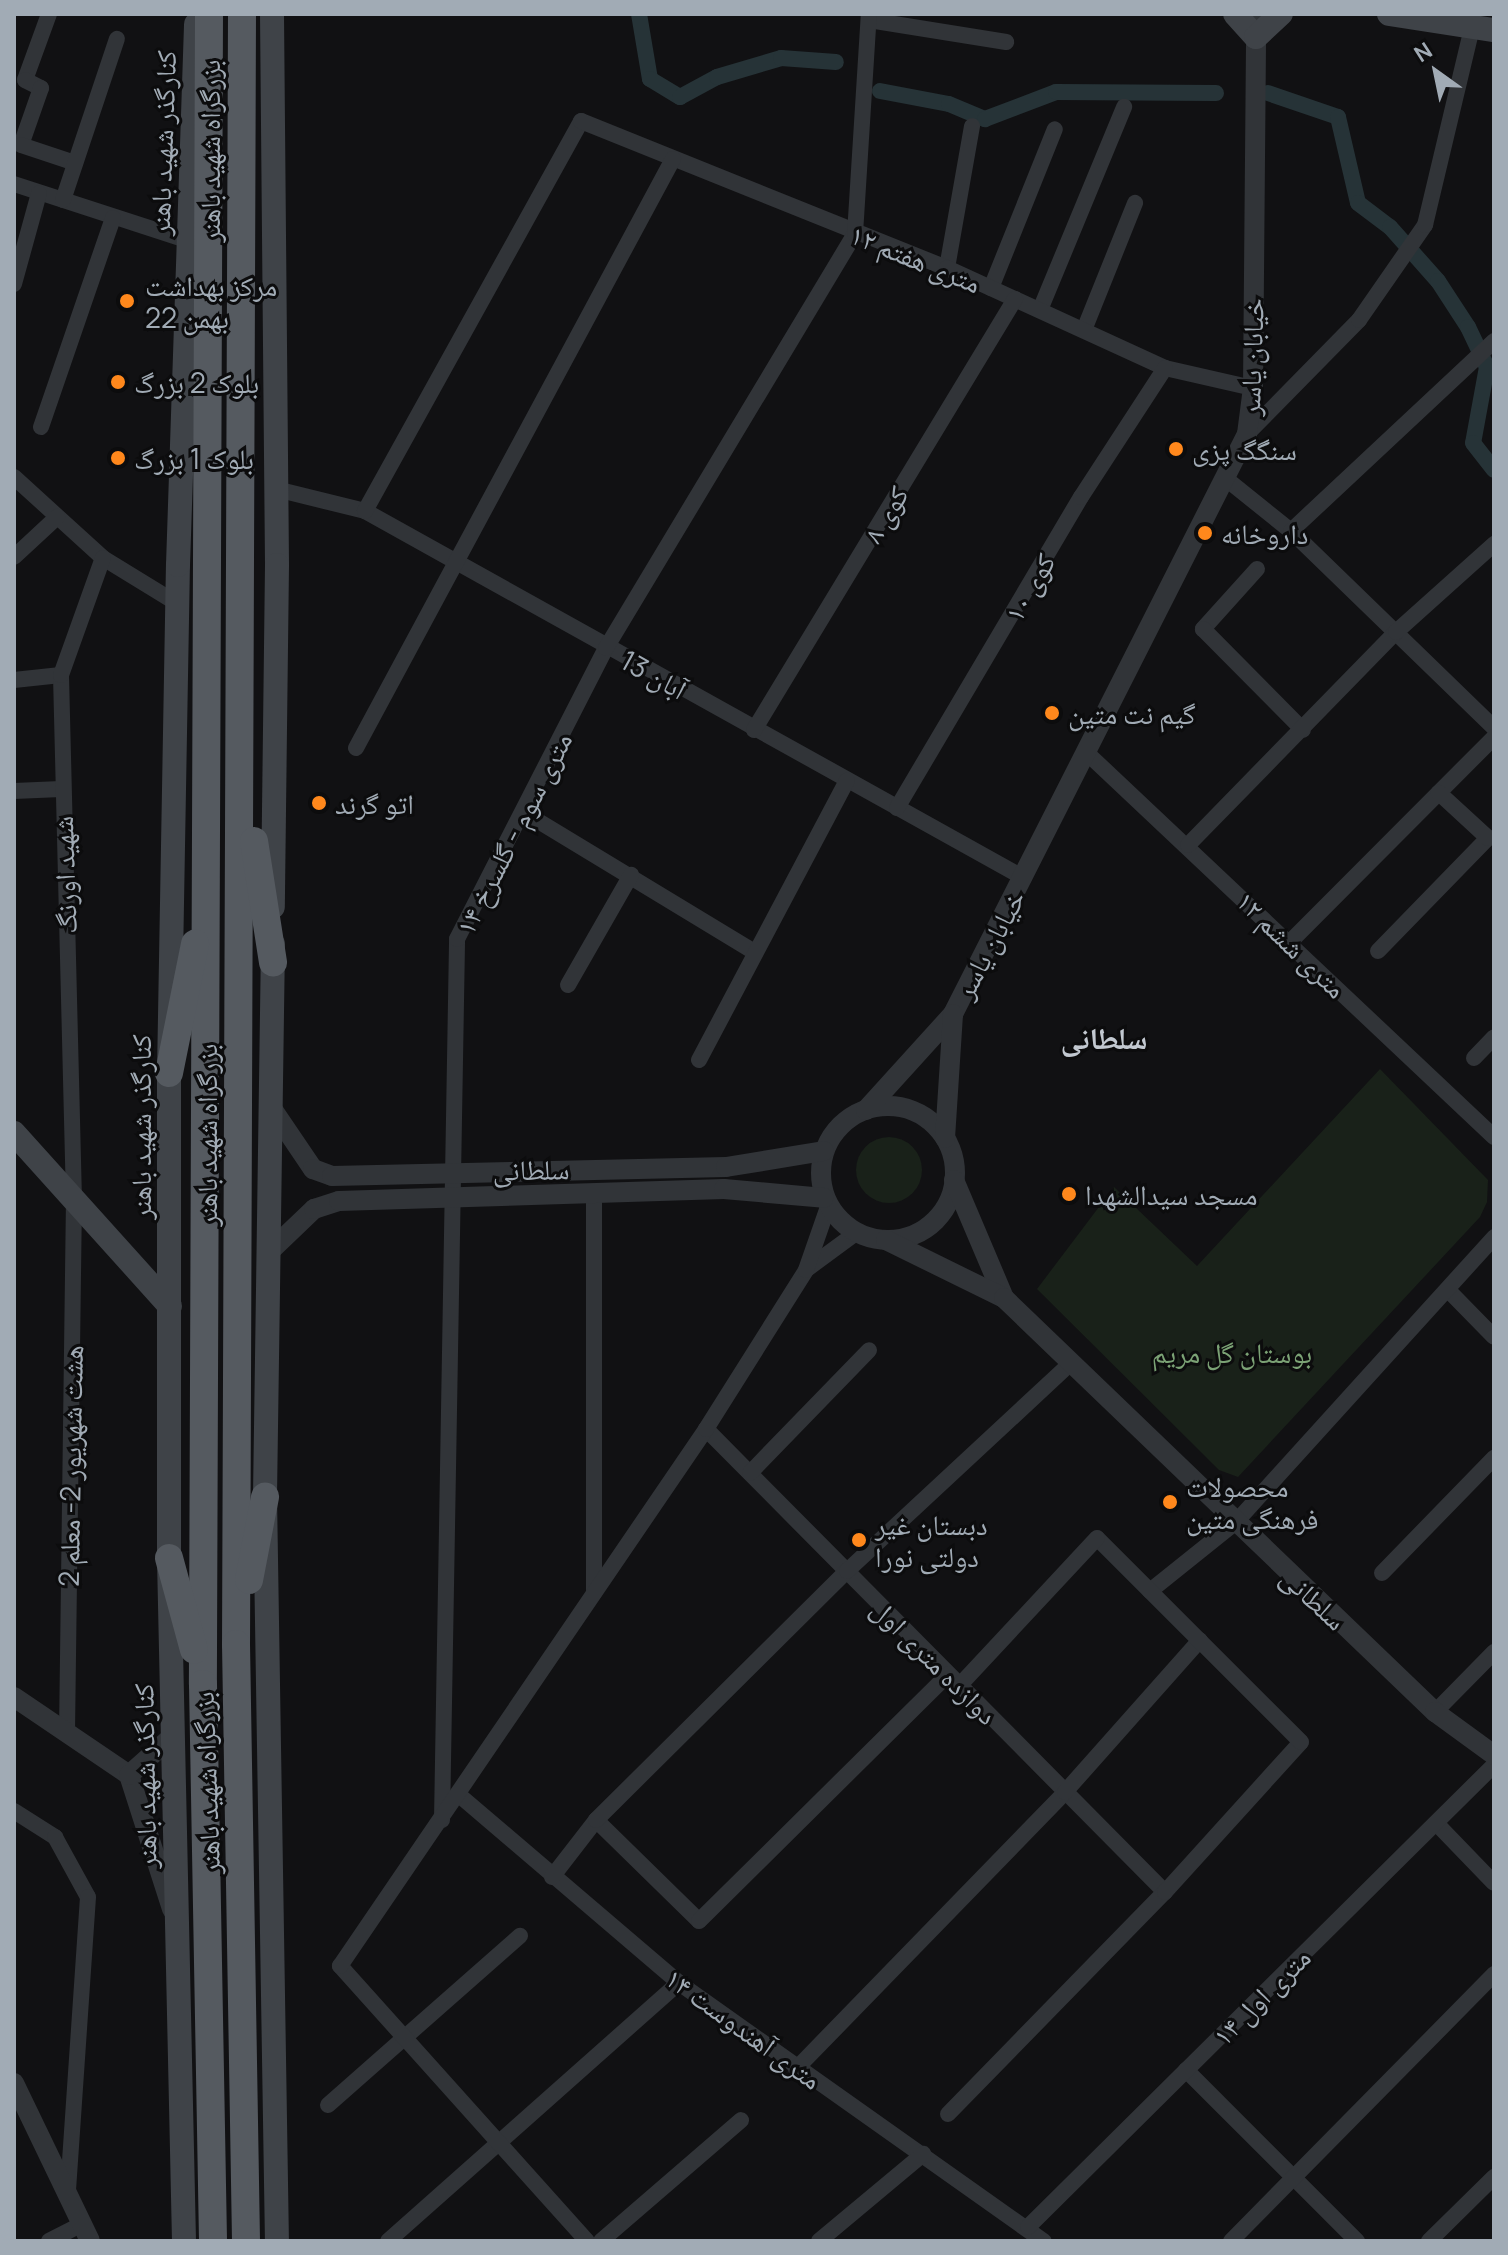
<!DOCTYPE html>
<meta charset="utf-8">
<style>
body{margin:0}
#map{position:relative;width:1508px;height:2255px;overflow:hidden;background:#111113;font-family:Manrope,"Noto Naskh Arabic",sans-serif}
div>[style]{position:absolute}
[style*='--x']{left:calc(var(--x)*1px);top:calc(var(--y)*1px);width:calc(var(--w)*1px);rotate:calc(var(--a)*1deg)}
.green>*{inset:0;background:#192119}
.round{border-radius:50%}
.canal>*{height:16px;margin:-8px;padding:0 8px;transform-origin:8px;border-radius:8px;background:#263337}
.minor>*{height:16px;margin:-8px;padding:0 8px;transform-origin:8px;border-radius:8px;background:#313438}
.tertiary>*{height:20px;margin:-10px;padding:0 10px;transform-origin:10px;border-radius:10px;background:#313438}
.tertiary>.ring{margin:-10px;padding:0;box-sizing:content-box;background:none;border:20px solid #313438;border-radius:50%}
.secondary>*{height:24px;margin:-12px;padding:0 12px;transform-origin:12px;border-radius:12px;background:#3f4348}
.trunk>*{height:28px;margin:-14px;padding:0 14px;transform-origin:14px;border-radius:14px;background:#555a60}
.dots>*{width:22px;height:22px;translate:-50% -50%;box-sizing:border-box;border:4px solid #0c0c0d;border-radius:50%}
span{translate:-50% -50%;white-space:nowrap;text-align:center;line-height:1.15;-webkit-text-stroke:6px #0c0c0d;paint-order:stroke}
.street-label{font-size:28px;color:#a1abb5}
.poi-label{font-size:28px;color:#a1abb5}
.left{translate:0 -50%;text-align:left}
.park-label{font-size:28px;color:#7ba275}
.neighbourhood-label{font-size:30px;color:#c2c8d0;font-weight:700}
.frame{position:absolute;inset:0;border:16px solid #a1abb5;pointer-events:none}
.north{position:absolute;left:1396px;top:32px;width:80px;height:80px;-webkit-text-stroke:6px #0c0c0d;paint-order:stroke;rotate:327deg;font-size:22px;font-weight:700;line-height:32px;text-align:center;color:#a1abb5}
.north::after{content:'';display:block;margin:auto;width:28px;height:36px;background:#a1abb5;clip-path:polygon(50% 0,100% 100%,50% 72%,0 100%)}
</style>
<div id="map">
<div class="green">
<i style="clip-path:polygon(1380px 1069px,1488px 1180px,1487px 1202px,1480px 1217px,1238px 1477px,1219px 1470px,1037px 1289px,1114px 1187px,1197px 1266px)"></i>
<i class="round" style="left:856px;top:1137px;width:66px;height:66px"></i>
</div>
<div class="canal">
<i style="--x:639;--y:14;--w:66;--a:80.4"></i>
<i style="--x:650;--y:79;--w:35;--a:31"></i>
<i style="--x:680;--y:97;--w:42;--a:-28.4"></i>
<i style="--x:717;--y:77;--w:67;--a:-16.5"></i>
<i style="--x:781;--y:58;--w:55;--a:4.2"></i>
<i style="--x:880;--y:91;--w:70;--a:10.7"></i>
<i style="--x:949;--y:104;--w:39;--a:23"></i>
<i style="--x:985;--y:119;--w:76;--a:-20.8"></i>
<i style="--x:1056;--y:92;--w:160;--a:0.4"></i>
<i style="--x:1268;--y:93;--w:74;--a:18.9"></i>
<i style="--x:1338;--y:117;--w:88;--a:76.9"></i>
<i style="--x:1358;--y:203;--w:40;--a:37"></i>
<i style="--x:1390;--y:227;--w:72;--a:48.4"></i>
<i style="--x:1438;--y:281;--w:55;--a:56.9"></i>
<i style="--x:1468;--y:327;--w:44;--a:64.6"></i>
<i style="--x:1487;--y:367;--w:77;--a:100.4"></i>
<i style="--x:1473;--y:443;--w:34;--a:52"></i>
</div>
<div class="minor">
<i style="--x:49;--y:14;--w:70;--a:110"></i>
<i style="--x:25;--y:80;--w:18;--a:27"></i>
<i style="--x:41;--y:88;--w:60;--a:109.3"></i>
<i style="--x:21;--y:145;--w:57;--a:18.4"></i>
<i style="--x:869;--y:20;--w:139;--a:9.1"></i>
<i style="--x:14;--y:184;--w:184;--a:18"></i>
<i style="--x:63;--y:200;--w:170;--a:-71.5"></i>
<i style="--x:947;--y:268;--w:144;--a:-80"></i>
<i style="--x:14;--y:284;--w:94;--a:-74.6"></i>
<i style="--x:991;--y:288;--w:171;--a:-68.1"></i>
<i style="--x:1040;--y:310;--w:220;--a:-67.5"></i>
<i style="--x:1084;--y:330;--w:137;--a:-68.1"></i>
<i style="--x:41;--y:427;--w:221;--a:-71"></i>
<i style="--x:1247;--y:434;--w:160;--a:-45.5"></i>
<i style="--x:1359;--y:320;--w:116;--a:-55.2"></i>
<i style="--x:1425;--y:225;--w:204;--a:-76.6"></i>
<i style="--x:14;--y:477;--w:120;--a:42.3"></i>
<i style="--x:103;--y:558;--w:88;--a:31.5"></i>
<i style="--x:1225;--y:478;--w:85;--a:38.8"></i>
<i style="--x:1291;--y:531;--w:283;--a:44.1"></i>
<i style="--x:276;--y:489;--w:92;--a:13.9"></i>
<i style="--x:365;--y:511;--w:754;--a:29.11"></i>
<i style="--x:365;--y:511;--w:446;--a:-61"></i>
<i style="--x:581;--y:121;--w:394;--a:21.9"></i>
<i style="--x:947;--y:268;--w:240;--a:24.6"></i>
<i style="--x:1165;--y:368;--w:90;--a:12.8"></i>
<i style="--x:1291;--y:531;--w:278;--a:-43.1"></i>
<i style="--x:14;--y:557;--w:59;--a:-42.9"></i>
<i style="--x:1257;--y:569;--w:81;--a:132"></i>
<i style="--x:1203;--y:629;--w:142;--a:45.3"></i>
<i style="--x:14;--y:680;--w:47;--a:-6.1"></i>
<i style="--x:754;--y:730;--w:504;--a:-58.8"></i>
<i style="--x:356;--y:748;--w:669;--a:-61.71"></i>
<i style="--x:1088;--y:754;--w:558;--a:43.33"></i>
<i style="--x:14;--y:791;--w:47;--a:-2.4"></i>
<i style="--x:897;--y:808;--w:361;--a:-59.4"></i>
<i style="--x:1081;--y:497;--w:154;--a:-56.9"></i>
<i style="--x:525;--y:813;--w:267;--a:31.2"></i>
<i style="--x:1188;--y:845;--w:298;--a:-45.7"></i>
<i style="--x:1396;--y:632;--w:132;--a:-41.9"></i>
<i style="--x:1290;--y:942;--w:289;--a:-45.1"></i>
<i style="--x:1378;--y:951;--w:158;--a:-45.8"></i>
<i style="--x:1488;--y:838;--w:67;--a:-137.4"></i>
<i style="--x:568;--y:985;--w:127;--a:-60.2"></i>
<i style="--x:1474;--y:1058;--w:29;--a:-46"></i>
<i style="--x:699;--y:1060;--w:316;--a:-62.1"></i>
<i style="--x:807;--y:1269;--w:61;--a:-36.3"></i>
<i style="--x:1449;--y:1291;--w:64;--a:45.6"></i>
<i style="--x:706;--y:1429;--w:652;--a:45.25"></i>
<i style="--x:750;--y:1473;--w:171;--a:-45.9"></i>
<i style="--x:1382;--y:1573;--w:161;--a:-45.8"></i>
<i style="--x:1150;--y:1591;--w:109;--a:-38.7"></i>
<i style="--x:1235;--y:1523;--w:386;--a:-47.8"></i>
<i style="--x:594;--y:1593;--w:400;--a:-90"></i>
<i style="--x:1435;--y:1712;--w:84;--a:-45.5"></i>
<i style="--x:67;--y:1733;--w:533;--a:-89.25"></i>
<i style="--x:74;--y:1200;--w:525;--a:-91.42"></i>
<i style="--x:61;--y:675;--w:124;--a:-70.3"></i>
<i style="--x:459;--y:1795;--w:289;--a:40.5"></i>
<i style="--x:679;--y:1983;--w:447;--a:35.3"></i>
<i style="--x:14;--y:1811;--w:49;--a:32.4"></i>
<i style="--x:55;--y:1837;--w:68;--a:61.2"></i>
<i style="--x:88;--y:1897;--w:297;--a:93.9"></i>
<i style="--x:442;--y:1820;--w:881;--a:-89.02"></i>
<i style="--x:457;--y:939;--w:327;--a:-62.9"></i>
<i style="--x:606;--y:648;--w:483;--a:-59"></i>
<i style="--x:855;--y:234;--w:220;--a:-86.4"></i>
<i style="--x:596;--y:1820;--w:144;--a:44.4"></i>
<i style="--x:699;--y:1921;--w:351;--a:-44.7"></i>
<i style="--x:1436;--y:1823;--w:83;--a:46"></i>
<i style="--x:552;--y:1877;--w:72;--a:-52.3"></i>
<i style="--x:596;--y:1820;--w:354;--a:-44.8"></i>
<i style="--x:847;--y:1571;--w:303;--a:-42.9"></i>
<i style="--x:796;--y:2069;--w:386;--a:-45.8"></i>
<i style="--x:1065;--y:1792;--w:203;--a:-48.4"></i>
<i style="--x:1186;--y:2070;--w:242;--a:45"></i>
<i style="--x:328;--y:2105;--w:256;--a:-41.4"></i>
<i style="--x:948;--y:2114;--w:310;--a:-45.7"></i>
<i style="--x:1165;--y:1892;--w:202;--a:-47.8"></i>
<i style="--x:1301;--y:1742;--w:288;--a:-135"></i>
<i style="--x:1097;--y:1538;--w:201;--a:133"></i>
<i style="--x:1028;--y:2227;--w:656;--a:-44.75"></i>
<i style="--x:49;--y:2241;--w:37;--a:-27"></i>
<i style="--x:388;--y:2241;--w:389;--a:-41.6"></i>
<i style="--x:587;--y:2241;--w:370;--a:-131.9"></i>
<i style="--x:340;--y:1966;--w:650;--a:-55.72"></i>
<i style="--x:706;--y:1429;--w:188;--a:-57.8"></i>
<i style="--x:806;--y:1270;--w:67;--a:-70.8"></i>
<i style="--x:601;--y:2241;--w:185;--a:-40.8"></i>
<i style="--x:819;--y:2241;--w:136;--a:-39.9"></i>
<i style="--x:1231;--y:2241;--w:375;--a:-45.4"></i>
<i style="--x:1429;--y:2241;--w:91;--a:-44.6"></i>
</div>
<div class="tertiary">
<i class="ring" style="left:821px;top:1106px;width:114px;height:114px"></i>
<i style="--x:271;--y:1107;--w:75;--a:55.9"></i>
<i style="--x:313;--y:1169;--w:20;--a:20"></i>
<i style="--x:332;--y:1176;--w:394;--a:-1.3"></i>
<i style="--x:726;--y:1167;--w:99;--a:-9.3"></i>
<i style="--x:866;--y:1110;--w:130;--a:-47.8"></i>
<i style="--x:953;--y:1014;--w:650;--a:-63.12"></i>
<i style="--x:1247;--y:434;--w:46;--a:-82.6"></i>
<i style="--x:1253;--y:388;--w:374;--a:-89.5"></i>
<i style="--x:945;--y:1138;--w:124;--a:-86.3"></i>
<i style="--x:954;--y:1180;--w:128;--a:67"></i>
<i style="--x:886;--y:1240;--w:131;--a:26.2"></i>
<i style="--x:1004;--y:1298;--w:598;--a:43.85"></i>
<i style="--x:1435;--y:1712;--w:73;--a:36.1"></i>
<i style="--x:270;--y:1251;--w:61;--a:-43.7"></i>
<i style="--x:314;--y:1209;--w:26;--a:-18"></i>
<i style="--x:339;--y:1201;--w:385;--a:-1.8"></i>
<i style="--x:724;--y:1189;--w:100;--a:5.1"></i>
<i style="--x:14;--y:1697;--w:139;--a:34.1"></i>
<i style="--x:129;--y:1775;--w:141;--a:72.2"></i>
<i style="--x:129;--y:1775;--w:59;--a:-41.6"></i>
<i style="--x:14;--y:2083;--w:175;--a:64.3"></i>
</div>
<div class="secondary">
<i style="--x:272;--y:14;--w:551;--a:89.48"></i>
<i style="--x:277;--y:565;--w:342;--a:90.7"></i>
<i style="--x:1235;--y:14;--w:31;--a:48"></i>
<i style="--x:1256;--y:37;--w:34;--a:-43"></i>
<i style="--x:1389;--y:14;--w:106;--a:8.7"></i>
<i style="--x:273;--y:944;--w:553;--a:90.83"></i>
<i style="--x:265;--y:1497;--w:744;--a:89.08"></i>
<i style="--x:14;--y:1133;--w:233;--a:48"></i>
<i style="--x:184;--y:2241;--w:683;--a:-91.26"></i>
<i style="--x:169;--y:1558;--w:485;--a:-90"></i>
<i style="--x:169;--y:1073;--w:508;--a:-88.99"></i>
<i style="--x:178;--y:565;--w:541;--a:-88.09"></i>
</div>
<div class="trunk">
<i style="--x:209;--y:14;--w:1670;--a:90.21"></i>
<i style="--x:203;--y:1684;--w:557;--a:88.97"></i>
<i style="--x:242;--y:14;--w:1630;--a:90.21"></i>
<i style="--x:236;--y:1644;--w:597;--a:89.04"></i>
<i style="--x:254;--y:841;--w:123;--a:81.1"></i>
<i style="--x:169;--y:1073;--w:132;--a:-78.6"></i>
<i style="--x:169;--y:1558;--w:95;--a:74.8"></i>
<i style="--x:249;--y:1580;--w:85;--a:-79.1"></i>
</div>
<div class="dots">
<i style="left:127px;top:301px;background:#ff881c"></i>
<i style="left:118px;top:382px;background:#ff881c"></i>
<i style="left:1176px;top:449px;background:#ff881c"></i>
<i style="left:118px;top:458px;background:#ff881c"></i>
<i style="left:1205px;top:533px;background:#ff881c"></i>
<i style="left:1052px;top:713px;background:#ff881c"></i>
<i style="left:319px;top:803px;background:#ff881c"></i>
<i style="left:1069px;top:1194px;background:#ff881c"></i>
<i style="left:1170px;top:1502px;background:#ff881c"></i>
<i style="left:859px;top:1540px;background:#ff881c"></i>
</div>
<div class="street-label">
<span style="left:162px;top:143px;rotate:-88deg">کنارگذر شهید باهنر</span>
<span style="left:209px;top:151px;rotate:-90deg">بزرگراه شهید باهنر</span>
<span style="left:916px;top:258px;rotate:22deg">۱۲ متری هفتم</span>
<span style="left:1251px;top:357px;rotate:-88deg">خیابان یاسر</span>
<span style="left:885px;top:514px;rotate:-59deg">کوی ۸</span>
<span style="left:1029px;top:587px;rotate:-60deg">کوی ۱۰</span>
<span style="left:654px;top:674px;rotate:29deg">13 آبان</span>
<span style="left:513px;top:833px;rotate:-63deg">۱۴ متری سوم - گلسرخ</span>
<span style="left:64px;top:875px;rotate:-92deg">شهید اورنگ</span>
<span style="left:989px;top:944px;rotate:-62deg">خیابان یاسر</span>
<span style="left:1292px;top:944px;rotate:44deg">۱۲ متری ششم</span>
<span style="left:140px;top:1127px;rotate:-90deg">کنارگذر شهید باهنر</span>
<span style="left:206px;top:1135px;rotate:-90deg">بزرگراه شهید باهنر</span>
<span style="left:531px;top:1169px;rotate:-1deg">سلطانی</span>
<span style="left:70px;top:1466px;rotate:-89deg">هشت شهریور 2- معلم 2</span>
<span style="left:1314px;top:1598px;rotate:43deg">سلطانی</span>
<span style="left:935px;top:1661px;rotate:45deg">دوازده متری اول</span>
<span style="left:144px;top:1776px;rotate:-91deg">کنارگذر شهید باهنر</span>
<span style="left:206px;top:1783px;rotate:-92deg">بزرگراه شهید باهنر</span>
<span style="left:1261px;top:1996px;rotate:-45deg">۱۴ متری اول</span>
<span style="left:744px;top:2028px;rotate:36deg">۱۴ متری آهندوست</span>
</div>
<div class="poi-label">
<span class="left" style="left:145px;top:301px">مرکز بهداشت<br>22 بهمن</span>
<span class="left" style="left:134px;top:382px">بلوک 2 بزرگ</span>
<span class="left" style="left:1192px;top:449px">سنگگ پزی</span>
<span class="left" style="left:134px;top:458px">بلوک 1 بزرگ</span>
<span class="left" style="left:1221px;top:533px">داروخانه</span>
<span class="left" style="left:1068px;top:713px">گیم نت متین</span>
<span class="left" style="left:335px;top:803px">اتو گرند</span>
<span class="left" style="left:1085px;top:1194px">مسجد سیدالشهدا</span>
<span class="left" style="left:1186px;top:1502px">محصولات<br>فرهنگی متین</span>
<span class="left" style="left:875px;top:1540px">دبستان غیر<br>دولتی نورا</span>
</div>
<div class="park-label">
<span style="left:1232px;top:1352px">بوستان گل مریم</span>
</div>
<div class="neighbourhood-label">
<span style="left:1104px;top:1038px">سلطانی</span>
</div>
<div class="frame"></div>
<div class="north">N</div>
</div>
